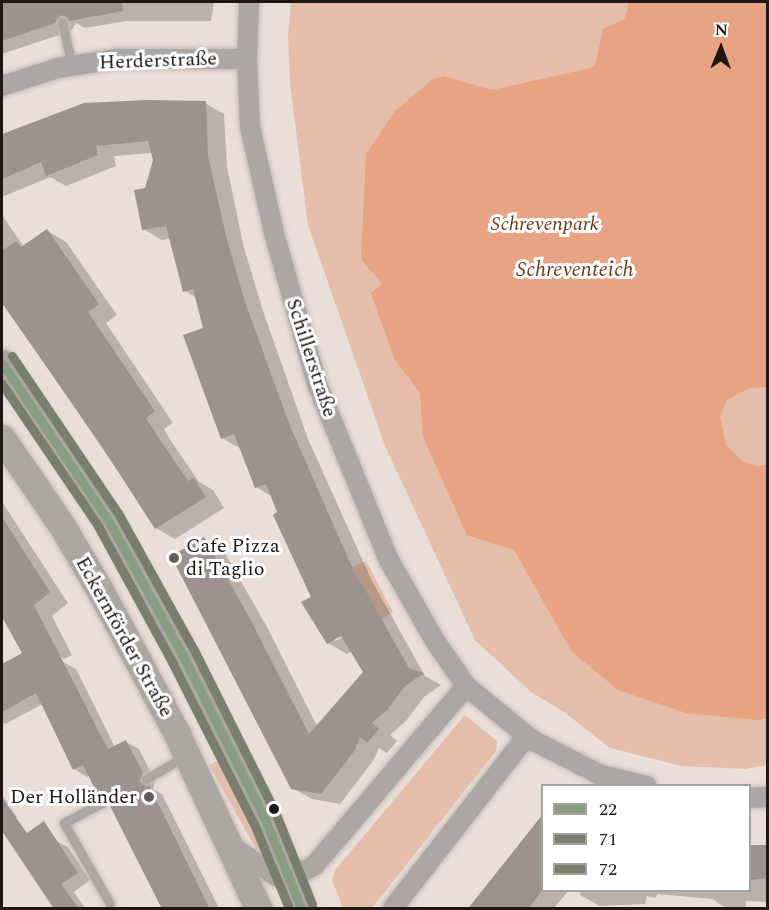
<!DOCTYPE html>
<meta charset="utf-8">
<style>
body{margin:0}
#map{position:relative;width:769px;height:910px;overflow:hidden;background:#e9ded8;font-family:Spectral,serif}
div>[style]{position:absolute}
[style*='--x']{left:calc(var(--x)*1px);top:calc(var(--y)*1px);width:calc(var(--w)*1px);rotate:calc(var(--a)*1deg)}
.green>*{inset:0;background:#e4beab}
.water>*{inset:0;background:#e7a382}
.shadow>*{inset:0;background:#0003}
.building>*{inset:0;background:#9c938f}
.roads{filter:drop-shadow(0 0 2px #c3bbb6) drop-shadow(0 0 2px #c3bbb6)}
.lane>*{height:9px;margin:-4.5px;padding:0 4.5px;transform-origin:4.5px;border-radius:4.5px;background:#ada7a4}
.street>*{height:20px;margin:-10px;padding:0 10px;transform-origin:10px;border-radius:10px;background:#ada7a4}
.secondary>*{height:27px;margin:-13.5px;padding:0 13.5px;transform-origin:13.5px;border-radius:13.5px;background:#ada7a2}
.bus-1>*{height:9px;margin:-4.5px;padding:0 4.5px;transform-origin:4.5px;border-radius:4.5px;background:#889d84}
.bus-2>*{height:9px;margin:-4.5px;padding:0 4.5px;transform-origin:4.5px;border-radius:4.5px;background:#797e6f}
.bus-3>*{height:9px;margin:-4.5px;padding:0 4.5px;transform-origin:4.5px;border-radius:4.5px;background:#797e6f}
.dots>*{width:16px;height:16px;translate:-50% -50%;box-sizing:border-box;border:3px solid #fff;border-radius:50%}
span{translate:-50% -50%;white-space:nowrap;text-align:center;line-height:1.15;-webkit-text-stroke:6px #fff;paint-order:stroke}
.street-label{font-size:20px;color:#1e1714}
.park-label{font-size:20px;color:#6f3414;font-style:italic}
.poi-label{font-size:20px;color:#1e1714}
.left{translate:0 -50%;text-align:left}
.right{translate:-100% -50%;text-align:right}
.water-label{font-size:21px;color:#743819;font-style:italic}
.frame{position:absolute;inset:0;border:3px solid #1e1714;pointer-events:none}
.legend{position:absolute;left:541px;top:784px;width:210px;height:108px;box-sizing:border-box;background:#fff;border:2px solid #a5a2a1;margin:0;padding:8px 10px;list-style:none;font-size:18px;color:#1e1714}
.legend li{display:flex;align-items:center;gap:12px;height:30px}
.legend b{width:30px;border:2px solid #a5a2a1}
.north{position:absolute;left:691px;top:18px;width:60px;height:60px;-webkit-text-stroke:4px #fff;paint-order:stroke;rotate:1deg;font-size:16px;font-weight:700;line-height:24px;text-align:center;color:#1e1714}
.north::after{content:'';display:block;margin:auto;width:21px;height:27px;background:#1e1714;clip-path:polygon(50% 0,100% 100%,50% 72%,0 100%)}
</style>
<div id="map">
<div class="green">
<i style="clip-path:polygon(291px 2px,767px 2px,767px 765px,746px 769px,682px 766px,610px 748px,564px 712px,531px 692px,475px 640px,385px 446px,308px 225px,290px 83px,288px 36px)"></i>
<i style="clip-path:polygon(366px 561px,393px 612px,381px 620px,352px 567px)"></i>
<i style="clip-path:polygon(464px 716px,469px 718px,497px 741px,496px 751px,372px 908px,343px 908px,332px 880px,336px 869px)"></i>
<i style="clip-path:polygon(225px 757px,269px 861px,260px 854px,251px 840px,209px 765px)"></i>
</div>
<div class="water">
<i style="clip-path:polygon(629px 2px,767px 2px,767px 387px,750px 388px,727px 400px,720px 416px,726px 445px,743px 461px,756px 466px,767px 465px,768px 718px,756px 720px,686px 713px,618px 690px,572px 652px,514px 550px,467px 535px,423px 437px,420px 393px,394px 358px,371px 293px,382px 284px,361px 259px,366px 154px,394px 112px,433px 79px,443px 76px,492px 90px,595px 67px,603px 29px,625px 19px)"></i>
</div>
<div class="shadow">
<i style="clip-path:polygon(2px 2px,214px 2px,211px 21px,126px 21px,85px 28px,76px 23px,71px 31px,2px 54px)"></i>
<i style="clip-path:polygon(evenodd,205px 103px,224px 114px,227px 167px,244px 248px,264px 314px,308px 439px,371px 579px,425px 676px,441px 685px,424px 697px,406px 721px,390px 735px,397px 741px,387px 753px,379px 748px,373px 761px,340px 804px,312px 799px,292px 788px,204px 539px,223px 550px,267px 627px,317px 726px,364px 672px,352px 651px,347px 654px,328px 643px,273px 497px,256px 487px,241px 449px,222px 438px,205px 329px,197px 298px,185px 291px,171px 238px,162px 240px,143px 229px,146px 189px,155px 159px,151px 153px,114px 156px,116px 166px,66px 186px,50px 177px,2px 197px,2px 135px,84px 105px,205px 103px,348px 634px,335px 641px,335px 638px,348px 634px)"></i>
<i style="clip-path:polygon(2px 215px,24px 247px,48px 231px,66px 242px,117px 315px,106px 323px,173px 423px,164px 429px,171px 441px,199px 482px,213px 490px,224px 508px,175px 539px,156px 528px,2px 300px)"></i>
<i style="clip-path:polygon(2px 502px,68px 603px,52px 616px,72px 655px,64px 659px,45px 648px,2px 584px)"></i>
<i style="clip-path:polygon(20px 656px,63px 662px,76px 669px,115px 747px,126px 742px,139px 749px,155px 781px,153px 789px,162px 794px,219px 908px,163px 908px,113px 803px,100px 796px,90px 775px,87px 777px,74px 769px,43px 704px,5px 724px,2px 722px,2px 666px)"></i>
<i style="clip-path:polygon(2px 795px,17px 817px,2px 830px)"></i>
<i style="clip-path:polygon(542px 816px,542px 890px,569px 890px,554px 908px,468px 908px)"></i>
<i style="clip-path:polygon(55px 840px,68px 847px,90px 880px,74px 892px,85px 908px,55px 908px)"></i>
<i style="clip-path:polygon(768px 845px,768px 902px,746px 901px,745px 908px,726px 908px,712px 899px,657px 894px,656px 898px,647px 896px,645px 904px,600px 906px,580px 895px,580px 890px,750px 890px,750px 846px)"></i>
</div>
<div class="building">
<i style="clip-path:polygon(2px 2px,122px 2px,123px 11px,69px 21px,65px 16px,60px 16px,55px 23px,2px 41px)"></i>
<i style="clip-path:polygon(148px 100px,206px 101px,208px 156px,226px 236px,245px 302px,290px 426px,352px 567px,409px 668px,424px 673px,405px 686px,387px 710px,372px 723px,379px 729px,367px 743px,360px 737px,355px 750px,321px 794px,291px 789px,171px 556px,204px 537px,248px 615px,309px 734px,363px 672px,341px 636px,327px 644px,301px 602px,311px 597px,273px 515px,277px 512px,266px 484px,255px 488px,234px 434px,221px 439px,183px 335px,203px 328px,193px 289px,183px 292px,166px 226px,142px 230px,134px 190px,145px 188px,153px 160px,148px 141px,96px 146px,98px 155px,46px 176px,41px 162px,2px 179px,2px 134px,84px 103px)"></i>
<i style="clip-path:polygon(47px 229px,99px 304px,88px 312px,155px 411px,146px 418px,153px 429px,188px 481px,194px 478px,206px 497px,155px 529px,103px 448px,2px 303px,2px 251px,16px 241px,21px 247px)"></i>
<i style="clip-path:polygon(2px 517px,50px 592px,34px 605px,97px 728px,108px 749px,126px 740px,143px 773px,140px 782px,149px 785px,210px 909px,162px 909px,110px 806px,113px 796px,107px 793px,99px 797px,83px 765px,73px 770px,36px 693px,2px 712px,2px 664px,22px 653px,2px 617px)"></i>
<i style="clip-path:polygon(2px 798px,27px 833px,44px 821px,78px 873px,61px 884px,79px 909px,54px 909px,2px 831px)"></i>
<i style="clip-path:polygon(543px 814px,543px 890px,528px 909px,468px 909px)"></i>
<i style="clip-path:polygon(750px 845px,768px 845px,768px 878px,750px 880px)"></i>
</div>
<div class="roads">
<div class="lane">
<i style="--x:62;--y:22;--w:45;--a:77.2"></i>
<i style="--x:146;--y:779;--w:45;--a:-30.5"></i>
<i style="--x:107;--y:800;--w:49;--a:151.9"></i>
<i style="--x:64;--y:823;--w:93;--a:60.4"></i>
</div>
<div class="street">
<i style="--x:249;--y:2;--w:57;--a:92"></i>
<i style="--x:247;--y:59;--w:68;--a:87.5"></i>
<i style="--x:250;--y:127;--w:109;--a:77.2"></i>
<i style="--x:274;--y:233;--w:157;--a:74.1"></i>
<i style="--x:317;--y:384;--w:190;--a:67.8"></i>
<i style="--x:389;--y:560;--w:93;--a:60.4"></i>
<i style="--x:435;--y:641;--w:55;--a:55.4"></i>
<i style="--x:466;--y:686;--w:85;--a:39.3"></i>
<i style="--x:532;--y:740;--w:77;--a:26.9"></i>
<i style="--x:601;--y:775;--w:47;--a:13.4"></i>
<i style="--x:2;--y:86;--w:59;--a:-17.8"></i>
<i style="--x:58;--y:68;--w:59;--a:-8.8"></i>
<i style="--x:116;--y:59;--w:131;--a:0"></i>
<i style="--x:750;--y:798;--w:18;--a:-3"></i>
<i style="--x:230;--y:845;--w:55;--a:34"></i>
<i style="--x:276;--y:876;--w:15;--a:8"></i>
<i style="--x:291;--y:878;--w:26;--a:-28"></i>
<i style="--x:314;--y:866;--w:236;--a:-49.8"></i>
<i style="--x:393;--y:908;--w:218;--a:-52.1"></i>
</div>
<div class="secondary">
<i style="--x:2;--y:363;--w:189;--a:56"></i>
<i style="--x:108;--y:520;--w:155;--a:61.1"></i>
<i style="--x:183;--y:656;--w:182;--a:63.3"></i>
<i style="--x:265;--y:819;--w:64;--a:66.2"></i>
<i style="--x:291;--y:878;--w:32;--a:72"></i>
<i style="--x:2;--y:438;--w:107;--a:55.7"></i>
<i style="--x:62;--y:526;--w:77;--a:59.4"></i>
<i style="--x:101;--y:592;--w:161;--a:61.8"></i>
<i style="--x:177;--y:734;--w:192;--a:65"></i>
</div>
</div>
<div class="bus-1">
<i style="--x:2;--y:363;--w:189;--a:56"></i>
<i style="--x:108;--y:520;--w:155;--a:61.1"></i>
<i style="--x:183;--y:656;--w:182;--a:63.3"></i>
<i style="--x:265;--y:819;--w:96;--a:68"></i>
</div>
<div class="bus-2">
<i style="--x:2;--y:384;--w:171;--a:55.9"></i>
<i style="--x:98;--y:526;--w:155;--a:61.4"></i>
<i style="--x:172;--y:662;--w:182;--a:63.2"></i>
<i style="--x:254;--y:824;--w:91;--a:67.4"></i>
</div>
<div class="bus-3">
<i style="--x:12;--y:356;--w:189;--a:56"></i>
<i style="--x:118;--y:513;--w:157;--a:61"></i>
<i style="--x:194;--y:650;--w:183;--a:63.4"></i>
<i style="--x:276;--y:814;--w:97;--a:68.2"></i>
</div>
<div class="dots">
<i style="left:174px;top:558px;background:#655d59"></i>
<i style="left:149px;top:797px;background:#655d59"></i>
<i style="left:274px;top:809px;background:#1e1714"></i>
</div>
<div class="street-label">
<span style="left:158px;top:61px;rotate:-2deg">Herderstraße</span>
<span style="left:311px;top:358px;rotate:72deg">Schillerstraße</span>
<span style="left:124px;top:637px;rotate:61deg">Eckernförder Straße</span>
</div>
<div class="park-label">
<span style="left:545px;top:224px">Schrevenpark</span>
</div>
<div class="poi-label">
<span class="left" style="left:186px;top:558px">Cafe Pizza<br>di Taglio</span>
<span class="right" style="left:137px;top:797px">Der Holländer</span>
</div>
<div class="water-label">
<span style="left:575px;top:270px">Schreventeich</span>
</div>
<div class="frame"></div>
<ul class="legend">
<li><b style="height:8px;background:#889d84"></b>22</li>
<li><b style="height:8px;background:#797e6f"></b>71</li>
<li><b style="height:8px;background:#797e6f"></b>72</li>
</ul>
<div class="north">N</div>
</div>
